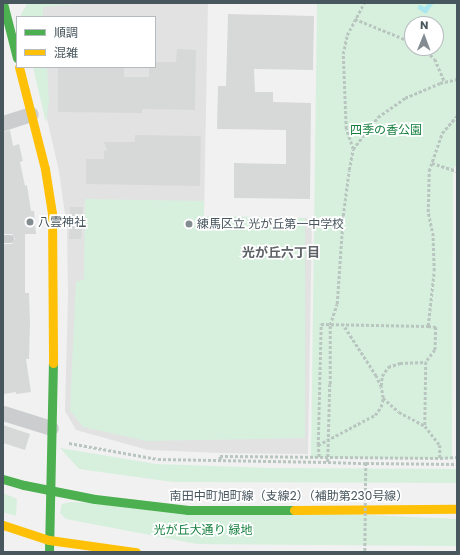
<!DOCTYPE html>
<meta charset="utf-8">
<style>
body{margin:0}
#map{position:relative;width:460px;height:555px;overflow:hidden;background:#f1f1f1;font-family:Poppins,"Noto Sans JP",sans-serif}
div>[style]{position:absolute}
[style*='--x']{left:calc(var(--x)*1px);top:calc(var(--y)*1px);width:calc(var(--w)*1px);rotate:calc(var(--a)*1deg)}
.education>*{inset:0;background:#e3e2e3}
.green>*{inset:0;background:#d6f0dd}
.stream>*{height:4.5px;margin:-2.25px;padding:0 2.25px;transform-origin:2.25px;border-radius:2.25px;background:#aae7ee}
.building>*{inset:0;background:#d7d9d9}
.path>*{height:2.5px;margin-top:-1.25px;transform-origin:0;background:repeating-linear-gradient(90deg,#b9c6c0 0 3px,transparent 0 5px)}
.lane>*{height:8px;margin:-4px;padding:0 4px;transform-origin:4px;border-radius:4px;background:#cbcdcf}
.street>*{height:15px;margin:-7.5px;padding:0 7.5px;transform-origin:7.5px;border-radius:7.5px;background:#cbcdcf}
.fast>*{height:9px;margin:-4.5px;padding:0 4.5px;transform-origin:4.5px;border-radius:4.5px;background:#4caf50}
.slow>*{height:9px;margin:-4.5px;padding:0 4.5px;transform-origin:4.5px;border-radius:4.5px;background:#ffc107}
.path-bridge>*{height:2.5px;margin-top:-1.25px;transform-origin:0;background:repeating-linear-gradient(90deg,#b9c6c0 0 3px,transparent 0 5px)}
.dots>*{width:11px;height:11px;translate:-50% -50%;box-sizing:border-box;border:2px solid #fff;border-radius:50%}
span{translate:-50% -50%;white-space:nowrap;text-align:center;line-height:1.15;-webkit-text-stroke:3.5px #fff;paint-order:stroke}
.park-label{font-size:12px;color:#178040}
.poi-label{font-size:12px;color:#48565e}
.left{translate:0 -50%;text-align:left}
.street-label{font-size:12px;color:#48565e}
.neighbourhood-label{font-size:13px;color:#5c6165;font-weight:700}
.frame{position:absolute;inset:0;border:4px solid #48565e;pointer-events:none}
.legend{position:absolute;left:16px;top:16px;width:140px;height:52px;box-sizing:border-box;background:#fff;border:1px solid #b6bbbf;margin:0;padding:5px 7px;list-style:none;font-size:12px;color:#48565e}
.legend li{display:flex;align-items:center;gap:8px;height:20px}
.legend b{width:20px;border:1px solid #b6bbbf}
.north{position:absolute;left:404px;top:16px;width:40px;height:40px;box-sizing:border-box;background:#fff;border:1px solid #b6bbbf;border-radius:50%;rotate:1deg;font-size:11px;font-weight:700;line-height:16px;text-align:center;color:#48565e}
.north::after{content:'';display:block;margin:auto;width:14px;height:18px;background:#838c91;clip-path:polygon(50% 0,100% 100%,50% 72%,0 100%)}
</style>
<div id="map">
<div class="education">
<i style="clip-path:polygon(29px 3px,208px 3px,204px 216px,312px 218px,308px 454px,219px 453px,148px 450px,76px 430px,65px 411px,68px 295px,67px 229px,59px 171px,35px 67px,155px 67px,155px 17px,23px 17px)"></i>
</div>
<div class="green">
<i style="clip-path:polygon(28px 3px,89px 3px,43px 7px,43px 17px,21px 17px,21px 14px)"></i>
<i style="clip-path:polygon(evenodd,317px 3px,457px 3px,457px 164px,453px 169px,452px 459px,311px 458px,317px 3px,412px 24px,436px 24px,436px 48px,412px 48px,412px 24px)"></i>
<i style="clip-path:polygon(33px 67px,47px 67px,49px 101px,46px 123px)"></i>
<i style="clip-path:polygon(85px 199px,204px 201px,204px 216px,305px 218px,305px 438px,147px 441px,83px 427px,70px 410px,76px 282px,84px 279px)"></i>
<i style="clip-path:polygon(60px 448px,156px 464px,271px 468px,457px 469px,457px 483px,173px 482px,79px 469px)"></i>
<i style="clip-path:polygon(3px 493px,17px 499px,16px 516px,3px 512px)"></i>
<i style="clip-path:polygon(71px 502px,457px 519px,457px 546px,197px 544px,66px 519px,60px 513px,62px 504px)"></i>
</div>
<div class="stream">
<i style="--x:420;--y:7;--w:6;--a:31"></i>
<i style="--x:425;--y:10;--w:9;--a:-54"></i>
</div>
<div class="building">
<i style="clip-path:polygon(228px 14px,314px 16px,313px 70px,254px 69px,255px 92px,273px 92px,273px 102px,311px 103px,310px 199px,234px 198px,234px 163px,286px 164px,286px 130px,217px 129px,218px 86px,226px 86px)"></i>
<i style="clip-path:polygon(177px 49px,196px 50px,195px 110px,142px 109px,142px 113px,58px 112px,58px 67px,124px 67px,124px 77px,149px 77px,149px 67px,155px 67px,155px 62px,176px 62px)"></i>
<i style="clip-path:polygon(10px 130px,13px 146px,19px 144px,23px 161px,20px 162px,25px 186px,27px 185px,31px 211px,34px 211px,36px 234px,25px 234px,25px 293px,29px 293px,30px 322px,29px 359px,26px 359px,31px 392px,16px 394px,16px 392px,4px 394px,3px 387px,3px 244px,12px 244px,15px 239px,12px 234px,3px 234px,3px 132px)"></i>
<i style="clip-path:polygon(135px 135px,201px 136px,200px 186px,86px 184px,86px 159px,104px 159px,104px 151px,107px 150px,104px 142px,135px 142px)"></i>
<i style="clip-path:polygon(70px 207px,83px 207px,81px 239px,69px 239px)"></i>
<i style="clip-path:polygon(3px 425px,30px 434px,25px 450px,3px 443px)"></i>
</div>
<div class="path">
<i style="--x:355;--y:19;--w:61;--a:22"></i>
<i style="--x:423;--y:48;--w:16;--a:43"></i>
<i style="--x:435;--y:59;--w:25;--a:67"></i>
<i style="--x:353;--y:149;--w:21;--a:-109"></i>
<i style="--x:346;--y:129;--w:75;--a:-92.3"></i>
<i style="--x:343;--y:54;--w:19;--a:-78"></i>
<i style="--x:347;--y:35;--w:36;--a:-62"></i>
<i style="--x:432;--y:163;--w:26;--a:18"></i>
<i style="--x:428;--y:326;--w:8;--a:7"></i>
<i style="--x:436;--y:327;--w:23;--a:92"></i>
<i style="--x:435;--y:350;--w:15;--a:127"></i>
<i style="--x:426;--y:362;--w:64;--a:90.9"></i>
<i style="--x:425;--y:426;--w:24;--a:52"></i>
<i style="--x:440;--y:445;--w:13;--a:90"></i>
<i style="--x:440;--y:458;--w:17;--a:-3"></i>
<i style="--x:330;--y:384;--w:59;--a:-90"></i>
<i style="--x:330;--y:325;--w:22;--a:-72"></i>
<i style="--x:337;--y:304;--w:88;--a:-86.1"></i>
<i style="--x:343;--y:216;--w:46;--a:-82.6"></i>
<i style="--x:349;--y:170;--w:21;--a:-79"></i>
<i style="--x:353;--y:149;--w:41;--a:-52"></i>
<i style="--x:378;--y:117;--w:33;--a:-35"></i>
<i style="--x:405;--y:98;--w:38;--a:-23"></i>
<i style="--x:440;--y:83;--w:17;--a:-13"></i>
<i style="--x:381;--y:386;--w:10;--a:-84"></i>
<i style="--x:382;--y:376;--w:11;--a:-56"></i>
<i style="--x:388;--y:367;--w:13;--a:-18"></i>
<i style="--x:400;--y:363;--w:26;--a:-2"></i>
<i style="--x:383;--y:398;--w:21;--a:41"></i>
<i style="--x:399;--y:412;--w:30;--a:28"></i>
<i style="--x:69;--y:443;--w:90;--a:10.2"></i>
<i style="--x:158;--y:459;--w:170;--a:1"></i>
<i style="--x:318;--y:445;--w:64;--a:-27.8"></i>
<i style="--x:375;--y:415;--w:10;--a:-53"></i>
<i style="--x:381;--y:407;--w:9;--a:-77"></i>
<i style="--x:383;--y:398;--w:11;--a:-100"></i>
<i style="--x:381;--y:387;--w:12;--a:-114"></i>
<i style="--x:376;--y:376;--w:61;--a:-122.9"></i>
<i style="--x:319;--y:457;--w:12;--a:-95"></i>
<i style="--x:318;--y:445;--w:121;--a:-88.6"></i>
<i style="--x:321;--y:324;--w:107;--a:1.1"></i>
<i style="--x:428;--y:326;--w:55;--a:-83.8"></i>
<i style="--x:434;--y:271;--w:35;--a:-92"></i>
<i style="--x:433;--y:236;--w:25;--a:-102"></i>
<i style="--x:428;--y:212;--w:41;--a:-88.6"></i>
<i style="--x:429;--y:171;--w:40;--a:-71.1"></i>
<i style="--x:442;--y:133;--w:23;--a:-49"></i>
<i style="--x:220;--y:460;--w:4;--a:-90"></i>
<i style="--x:220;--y:456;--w:220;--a:0.5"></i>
<i style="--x:366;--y:463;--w:91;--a:0.6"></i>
</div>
<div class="lane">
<i style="--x:3;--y:239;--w:7;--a:0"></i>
</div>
<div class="street">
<i style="--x:3;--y:123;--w:29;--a:-18"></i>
<i style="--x:3;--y:413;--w:50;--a:17.4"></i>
</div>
<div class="fast">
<i style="--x:3;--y:3;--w:57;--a:75.7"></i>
<i style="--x:3;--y:479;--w:22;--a:16"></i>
<i style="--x:24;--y:485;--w:72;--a:11.2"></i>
<i style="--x:95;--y:499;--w:94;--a:6.7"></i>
<i style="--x:188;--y:510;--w:106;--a:0"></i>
<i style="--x:49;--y:552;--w:189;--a:-88.8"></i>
</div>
<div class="slow">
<i style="--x:19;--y:67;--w:105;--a:75.7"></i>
<i style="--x:45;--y:169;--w:45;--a:81"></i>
<i style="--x:52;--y:213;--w:150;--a:89.6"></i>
<i style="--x:294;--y:510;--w:163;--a:-0.4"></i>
<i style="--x:3;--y:525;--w:48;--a:18.1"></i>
<i style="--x:49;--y:540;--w:88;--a:7.9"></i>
</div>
<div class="path-bridge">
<i style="--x:330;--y:384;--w:78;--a:91.5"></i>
<i style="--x:328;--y:462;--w:38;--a:2"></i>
<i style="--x:366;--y:463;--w:89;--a:90.6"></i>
</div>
<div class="dots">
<i style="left:30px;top:222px;background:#838c91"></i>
<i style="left:189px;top:224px;background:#838c91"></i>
</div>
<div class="park-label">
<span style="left:386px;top:130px">四季の香公園</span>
<span style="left:203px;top:530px">光が丘大通り 緑地</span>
</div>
<div class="poi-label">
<span class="left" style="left:38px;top:222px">八雲神社</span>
<span class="left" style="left:197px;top:224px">練馬区立 光が丘第一中学校</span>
</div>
<div class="street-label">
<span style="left:289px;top:496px">南田中町旭町線（支線2）（補助第230号線）</span>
</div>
<div class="neighbourhood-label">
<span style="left:281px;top:253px">光が丘六丁目</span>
</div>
<div class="frame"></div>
<ul class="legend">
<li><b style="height:5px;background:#4caf50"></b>順調</li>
<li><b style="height:5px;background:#ffc107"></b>混雑</li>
</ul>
<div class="north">N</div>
</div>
